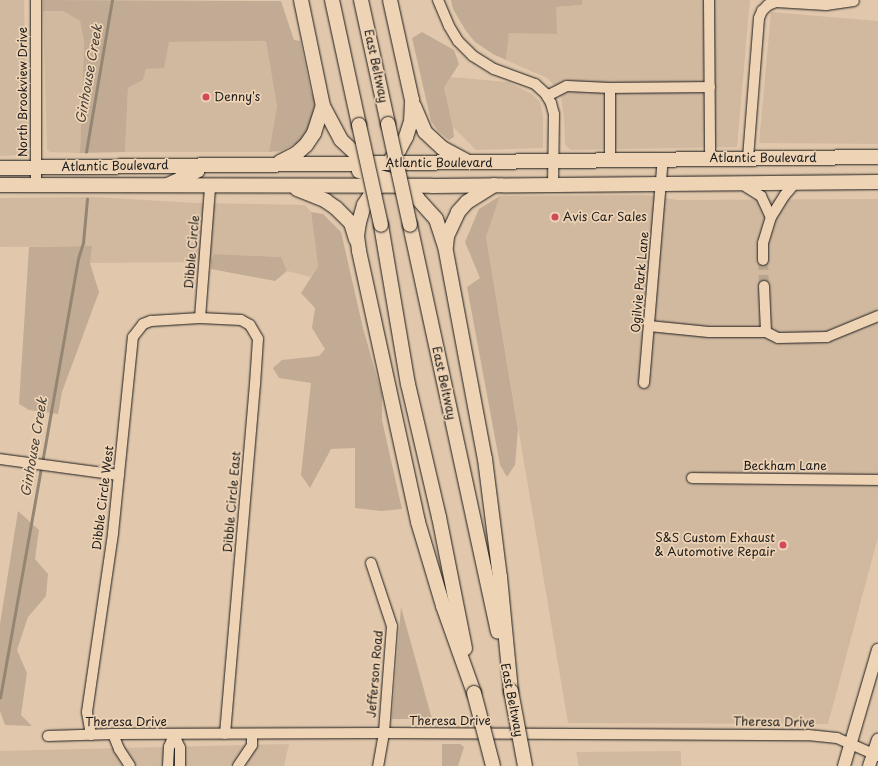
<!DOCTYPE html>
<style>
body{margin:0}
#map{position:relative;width:878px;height:766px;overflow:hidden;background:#e1c8ac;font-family:"Playpen Sans",sans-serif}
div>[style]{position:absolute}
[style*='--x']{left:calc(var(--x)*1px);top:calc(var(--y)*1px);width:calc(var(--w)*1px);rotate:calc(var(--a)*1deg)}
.built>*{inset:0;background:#d1b9a0}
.green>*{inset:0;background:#c1ab94}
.stream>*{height:2.5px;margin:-1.25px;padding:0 1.25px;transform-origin:1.25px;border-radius:1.25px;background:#958674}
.minor-tunnel>*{height:10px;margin-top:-5px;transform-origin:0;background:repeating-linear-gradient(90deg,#baa68f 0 10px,transparent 0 15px)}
.roads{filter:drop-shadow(0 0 1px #1c1c1c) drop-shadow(0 0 1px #1c1c1c)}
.minor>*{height:10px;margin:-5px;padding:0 5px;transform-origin:5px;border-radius:5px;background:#eed3b5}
.major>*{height:12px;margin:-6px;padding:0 6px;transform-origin:6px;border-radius:6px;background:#eed3b5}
.highway>*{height:14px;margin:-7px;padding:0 7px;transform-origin:7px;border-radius:7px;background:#eed3b5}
.bridges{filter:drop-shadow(0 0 1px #1c1c1c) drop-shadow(0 0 1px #1c1c1c)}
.highway-bridge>*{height:14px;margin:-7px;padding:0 7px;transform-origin:7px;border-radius:7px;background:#eed3b5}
.dots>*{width:11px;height:11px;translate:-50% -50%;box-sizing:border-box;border:2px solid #eed3b5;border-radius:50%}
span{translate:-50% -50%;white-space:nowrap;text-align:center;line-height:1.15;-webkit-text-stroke:3.5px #eed3b5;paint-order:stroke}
.street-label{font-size:12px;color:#1c1c1c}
.poi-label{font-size:12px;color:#1c1c1c}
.left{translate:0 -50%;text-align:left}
.right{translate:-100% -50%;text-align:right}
.water-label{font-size:13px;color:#46413b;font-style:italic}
</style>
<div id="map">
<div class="built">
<i style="clip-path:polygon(0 0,24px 0,28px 155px,0 156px)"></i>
<i style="clip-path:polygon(582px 0,750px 0,737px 147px,571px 150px,565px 145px,564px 119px,561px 97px,554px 85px,547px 78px,506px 60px,509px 32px,556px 34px,556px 7px,582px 5px)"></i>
<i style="clip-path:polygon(43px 11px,63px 11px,80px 21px,84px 42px,80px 153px,50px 152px,47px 150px)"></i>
<i style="clip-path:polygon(771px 12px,878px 21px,878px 144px,759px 143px)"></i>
<i style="clip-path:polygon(267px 41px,277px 106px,269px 152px,125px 152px,128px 88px,143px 80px,146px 69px,169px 42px)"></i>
<i style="clip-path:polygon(451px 77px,508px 82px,532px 94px,540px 102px,543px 116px,543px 148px,476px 150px,453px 127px,444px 88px)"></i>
<i style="clip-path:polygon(646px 195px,678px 200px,878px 199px,878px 537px,828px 724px,568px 723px,486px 237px,500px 196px)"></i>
<i style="clip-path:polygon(94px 197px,196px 203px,305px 205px,311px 212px,318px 266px,310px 277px,287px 271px,281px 257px,214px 254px,211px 262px,89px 263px,91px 246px,0 247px,0 198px)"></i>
<i style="clip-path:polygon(289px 744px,284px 766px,0 766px,0 751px)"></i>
<i style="clip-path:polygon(681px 751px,681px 766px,579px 766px,576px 752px)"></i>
</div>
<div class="green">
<i style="clip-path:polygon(43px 0,281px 1px,294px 40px,300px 41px,311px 92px,315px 100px,313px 125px,297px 147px,295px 144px,281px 151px,269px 152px,277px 106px,266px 41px,169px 42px,164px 68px,146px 69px,143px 80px,128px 88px,125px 152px,80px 153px,84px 42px,80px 21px,63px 11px,43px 11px)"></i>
<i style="clip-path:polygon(451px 0,582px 0,582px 5px,556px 7px,557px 34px,509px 33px,506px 60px,493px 54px,475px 42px,466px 31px,453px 9px)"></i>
<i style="clip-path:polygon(422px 32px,454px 50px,459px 64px,444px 88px,453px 127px,454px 137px,449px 140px,438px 131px,431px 121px,412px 38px)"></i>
<i style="clip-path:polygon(500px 196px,486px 237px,518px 429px,515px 465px,507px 477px,500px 465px,467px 287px,480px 278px,465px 242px,479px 209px)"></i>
<i style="clip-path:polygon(311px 212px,323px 214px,341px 232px,363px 328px,382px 395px,382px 420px,402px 509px,381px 511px,355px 508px,355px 448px,331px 449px,310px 488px,301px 475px,311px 383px,279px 378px,273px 368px,282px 360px,319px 356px,325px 349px,312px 328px,315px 308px,301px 293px,318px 266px)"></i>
<i style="clip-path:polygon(92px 246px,90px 263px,99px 292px,62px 392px,58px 414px,29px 410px,19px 404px,29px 247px)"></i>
<i style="clip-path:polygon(214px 254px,281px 257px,287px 271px,275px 281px,211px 269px,211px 262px)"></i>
<i style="clip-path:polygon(18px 511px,39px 530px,35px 559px,48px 574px,46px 596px,28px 617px,17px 650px,27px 673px,21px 715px,32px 726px,5px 725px,0 711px,0 624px)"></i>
<i style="clip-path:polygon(401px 607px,432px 719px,392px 719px)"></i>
<i style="clip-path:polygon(442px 744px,460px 744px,464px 747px,458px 766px,442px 766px)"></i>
</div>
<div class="stream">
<i style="--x:86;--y:152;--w:154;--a:-80.3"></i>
<i style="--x:42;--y:463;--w:207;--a:-80"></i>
<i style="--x:78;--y:259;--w:17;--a:-73"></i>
<i style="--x:83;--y:243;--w:44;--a:-84.8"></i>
<i style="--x:0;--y:698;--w:234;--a:-79.9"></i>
</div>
<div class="minor-tunnel">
<i style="--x:763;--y:260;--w:26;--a:88"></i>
</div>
<div class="roads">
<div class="minor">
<i style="--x:36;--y:0;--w:185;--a:90"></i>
<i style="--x:438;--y:0;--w:28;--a:67"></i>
<i style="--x:449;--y:26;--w:17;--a:59"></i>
<i style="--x:458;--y:41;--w:21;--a:45"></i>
<i style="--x:473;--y:56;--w:25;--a:32"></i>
<i style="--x:494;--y:69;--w:44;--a:20.1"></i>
<i style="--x:535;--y:84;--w:13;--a:42"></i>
<i style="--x:545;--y:93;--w:12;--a:59"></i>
<i style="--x:551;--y:103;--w:11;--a:75"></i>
<i style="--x:554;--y:114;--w:71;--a:90.8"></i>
<i style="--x:709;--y:0;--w:159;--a:89.6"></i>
<i style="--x:610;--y:88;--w:73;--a:90"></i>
<i style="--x:547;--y:96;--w:22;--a:-27"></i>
<i style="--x:567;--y:86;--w:43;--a:2.7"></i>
<i style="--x:610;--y:88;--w:100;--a:-0.6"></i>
<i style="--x:748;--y:158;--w:140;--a:-85.5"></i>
<i style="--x:759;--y:18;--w:8;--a:-67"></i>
<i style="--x:762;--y:11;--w:8;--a:-45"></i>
<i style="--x:768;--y:5;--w:9;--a:-21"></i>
<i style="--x:776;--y:2;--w:50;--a:3.4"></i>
<i style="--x:826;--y:5;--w:28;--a:-8"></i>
<i style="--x:740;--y:183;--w:25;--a:32"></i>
<i style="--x:761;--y:196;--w:23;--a:65"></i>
<i style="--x:165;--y:184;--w:17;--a:-25"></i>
<i style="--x:180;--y:177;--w:12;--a:-5"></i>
<i style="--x:192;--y:176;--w:8;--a:-30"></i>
<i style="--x:199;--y:172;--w:8;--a:-90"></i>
<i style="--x:763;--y:260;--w:17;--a:-90"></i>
<i style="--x:763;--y:243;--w:27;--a:-73"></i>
<i style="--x:771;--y:217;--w:26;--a:-58"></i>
<i style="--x:785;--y:195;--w:17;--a:-50"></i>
<i style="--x:764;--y:286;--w:46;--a:87.5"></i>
<i style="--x:200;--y:318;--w:131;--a:-85.6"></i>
<i style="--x:649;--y:326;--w:60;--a:5.7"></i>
<i style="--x:709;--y:332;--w:57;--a:0"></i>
<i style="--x:766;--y:332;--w:13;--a:27"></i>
<i style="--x:778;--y:338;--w:49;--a:-1.2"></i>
<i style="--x:827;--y:337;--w:55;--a:-22.4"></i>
<i style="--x:644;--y:383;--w:225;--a:-85.2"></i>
<i style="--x:0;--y:459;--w:120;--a:7.7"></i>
<i style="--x:692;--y:478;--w:186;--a:0.6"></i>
<i style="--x:371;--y:563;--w:66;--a:71.6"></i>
<i style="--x:392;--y:626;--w:107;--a:94.3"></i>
<i style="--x:384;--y:733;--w:34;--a:100"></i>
<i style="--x:113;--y:734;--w:16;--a:68"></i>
<i style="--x:119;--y:749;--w:20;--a:57"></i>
<i style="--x:91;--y:735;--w:23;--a:-100"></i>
<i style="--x:87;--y:712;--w:181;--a:-81.7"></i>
<i style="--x:113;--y:533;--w:197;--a:-84.2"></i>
<i style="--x:133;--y:337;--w:16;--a:-52"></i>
<i style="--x:143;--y:324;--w:9;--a:-21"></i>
<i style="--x:151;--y:321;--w:49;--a:-3.5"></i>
<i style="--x:200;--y:318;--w:41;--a:2.8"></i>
<i style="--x:241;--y:320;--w:10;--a:29"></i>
<i style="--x:250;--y:325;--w:16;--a:60"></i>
<i style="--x:258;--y:339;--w:45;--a:93.8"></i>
<i style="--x:255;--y:384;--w:351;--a:94.9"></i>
<i style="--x:174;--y:735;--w:14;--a:65"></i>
<i style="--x:180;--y:748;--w:18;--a:90"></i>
<i style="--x:48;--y:736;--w:65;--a:-1.8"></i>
<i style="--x:113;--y:734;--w:271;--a:-0.2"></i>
<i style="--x:384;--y:733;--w:424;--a:0.3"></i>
<i style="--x:808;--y:735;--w:29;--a:6"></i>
<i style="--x:837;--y:738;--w:45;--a:23.7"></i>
<i style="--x:168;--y:766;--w:19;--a:-87"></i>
<i style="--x:169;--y:747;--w:13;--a:-67"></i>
<i style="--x:238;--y:766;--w:25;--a:-56"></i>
<i style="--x:252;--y:745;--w:11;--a:-90"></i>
</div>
<div class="major">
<i style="--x:844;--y:766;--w:121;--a:-73.7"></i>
<i style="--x:869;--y:766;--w:28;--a:-71"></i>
</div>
<div class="highway">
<i style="--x:301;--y:0;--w:108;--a:78.3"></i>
<i style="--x:323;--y:106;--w:38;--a:62"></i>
<i style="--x:341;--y:140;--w:22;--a:43"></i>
<i style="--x:357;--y:155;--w:15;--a:32"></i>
<i style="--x:332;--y:0;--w:128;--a:77.8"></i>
<i style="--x:361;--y:0;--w:127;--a:77.7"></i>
<i style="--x:414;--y:106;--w:28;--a:67"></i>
<i style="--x:425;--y:132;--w:23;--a:43"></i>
<i style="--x:442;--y:148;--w:27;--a:28"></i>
<i style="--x:280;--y:162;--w:18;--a:-27"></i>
<i style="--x:296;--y:154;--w:13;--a:-42"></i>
<i style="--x:306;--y:145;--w:14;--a:-56"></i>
<i style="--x:314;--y:133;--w:28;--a:-72"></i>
<i style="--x:388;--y:163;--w:17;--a:-50"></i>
<i style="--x:399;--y:150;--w:15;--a:-62"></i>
<i style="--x:406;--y:137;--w:16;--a:-72"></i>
<i style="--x:411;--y:122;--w:22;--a:-87"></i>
<i style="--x:412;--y:100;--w:102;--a:-102.4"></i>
<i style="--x:0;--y:168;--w:878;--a:-0.72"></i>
<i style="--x:359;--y:171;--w:29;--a:16"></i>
<i style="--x:387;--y:179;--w:36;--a:32"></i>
<i style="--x:417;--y:198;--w:28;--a:48"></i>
<i style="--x:436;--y:219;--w:28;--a:72"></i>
<i style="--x:445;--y:246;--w:217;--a:79.4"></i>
<i style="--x:485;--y:459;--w:119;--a:82.8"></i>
<i style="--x:500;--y:577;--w:115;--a:84.5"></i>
<i style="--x:0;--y:185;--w:432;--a:0.1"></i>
<i style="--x:432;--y:186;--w:446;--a:-0.5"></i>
<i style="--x:380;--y:186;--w:7;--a:146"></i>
<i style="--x:374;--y:190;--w:18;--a:124"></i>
<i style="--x:364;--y:205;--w:18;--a:106"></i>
<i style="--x:359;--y:222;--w:14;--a:98"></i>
<i style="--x:357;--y:236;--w:15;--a:82"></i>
<i style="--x:359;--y:251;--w:277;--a:77.7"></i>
<i style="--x:418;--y:522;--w:88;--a:73.4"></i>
<i style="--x:443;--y:606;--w:92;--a:70.4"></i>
<i style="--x:297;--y:189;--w:31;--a:22"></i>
<i style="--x:326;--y:201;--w:12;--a:35"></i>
<i style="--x:336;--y:208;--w:21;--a:45"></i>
<i style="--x:351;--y:223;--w:17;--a:73"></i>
<i style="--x:381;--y:225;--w:161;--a:80.4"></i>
<i style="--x:408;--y:384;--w:137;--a:76.9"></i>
<i style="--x:439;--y:517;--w:134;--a:78.8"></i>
<i style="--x:410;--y:225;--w:416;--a:77.8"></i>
<i style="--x:446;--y:246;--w:10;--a:-84"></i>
<i style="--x:447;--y:236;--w:26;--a:-65"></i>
<i style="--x:458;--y:212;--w:13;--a:-48"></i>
<i style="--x:467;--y:202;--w:32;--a:-32"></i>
</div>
</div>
<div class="bridges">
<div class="highway-bridge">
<i style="--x:388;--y:124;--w:103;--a:77.7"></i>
<i style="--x:359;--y:125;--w:102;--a:77.6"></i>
<i style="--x:511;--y:691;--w:76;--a:79.4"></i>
<i style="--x:474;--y:693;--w:75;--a:75.4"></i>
</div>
</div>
<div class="dots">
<i style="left:206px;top:97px;background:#d1495b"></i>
<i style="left:555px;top:217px;background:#d1495b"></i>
<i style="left:783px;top:545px;background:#d1495b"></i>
</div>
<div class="street-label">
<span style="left:376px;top:66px;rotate:78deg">East Beltway</span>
<span style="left:23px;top:92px;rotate:-90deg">North Brookview Drive</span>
<span style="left:763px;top:158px">Atlantic Boulevard</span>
<span style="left:439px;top:163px">Atlantic Boulevard</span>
<span style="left:115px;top:166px;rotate:-1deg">Atlantic Boulevard</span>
<span style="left:192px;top:252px;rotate:-85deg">Dibble Circle</span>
<span style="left:640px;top:282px;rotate:-85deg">Ogilvie Park Lane</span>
<span style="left:444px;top:383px;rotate:78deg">East Beltway</span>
<span style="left:785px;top:466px">Beckham Lane</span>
<span style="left:103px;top:498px;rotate:-83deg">Dibble Circle West</span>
<span style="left:232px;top:502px;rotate:-85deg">Dibble Circle East</span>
<span style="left:375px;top:674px;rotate:-85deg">Jefferson Road</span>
<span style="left:512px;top:700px;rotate:79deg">East Beltway</span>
<span style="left:450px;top:721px">Theresa Drive</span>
<span style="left:126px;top:722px">Theresa Drive</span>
<span style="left:774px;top:722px;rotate:1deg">Theresa Drive</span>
</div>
<div class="poi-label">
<span class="left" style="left:214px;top:97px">Denny's</span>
<span class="left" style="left:563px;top:217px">Avis Car Sales</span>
<span class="right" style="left:775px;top:545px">S&amp;S Custom Exhaust<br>&amp; Automotive Repair</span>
</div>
<div class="water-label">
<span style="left:89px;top:74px;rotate:-80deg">Ginhouse Creek</span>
<span style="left:34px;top:447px;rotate:-80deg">Ginhouse Creek</span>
</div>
</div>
